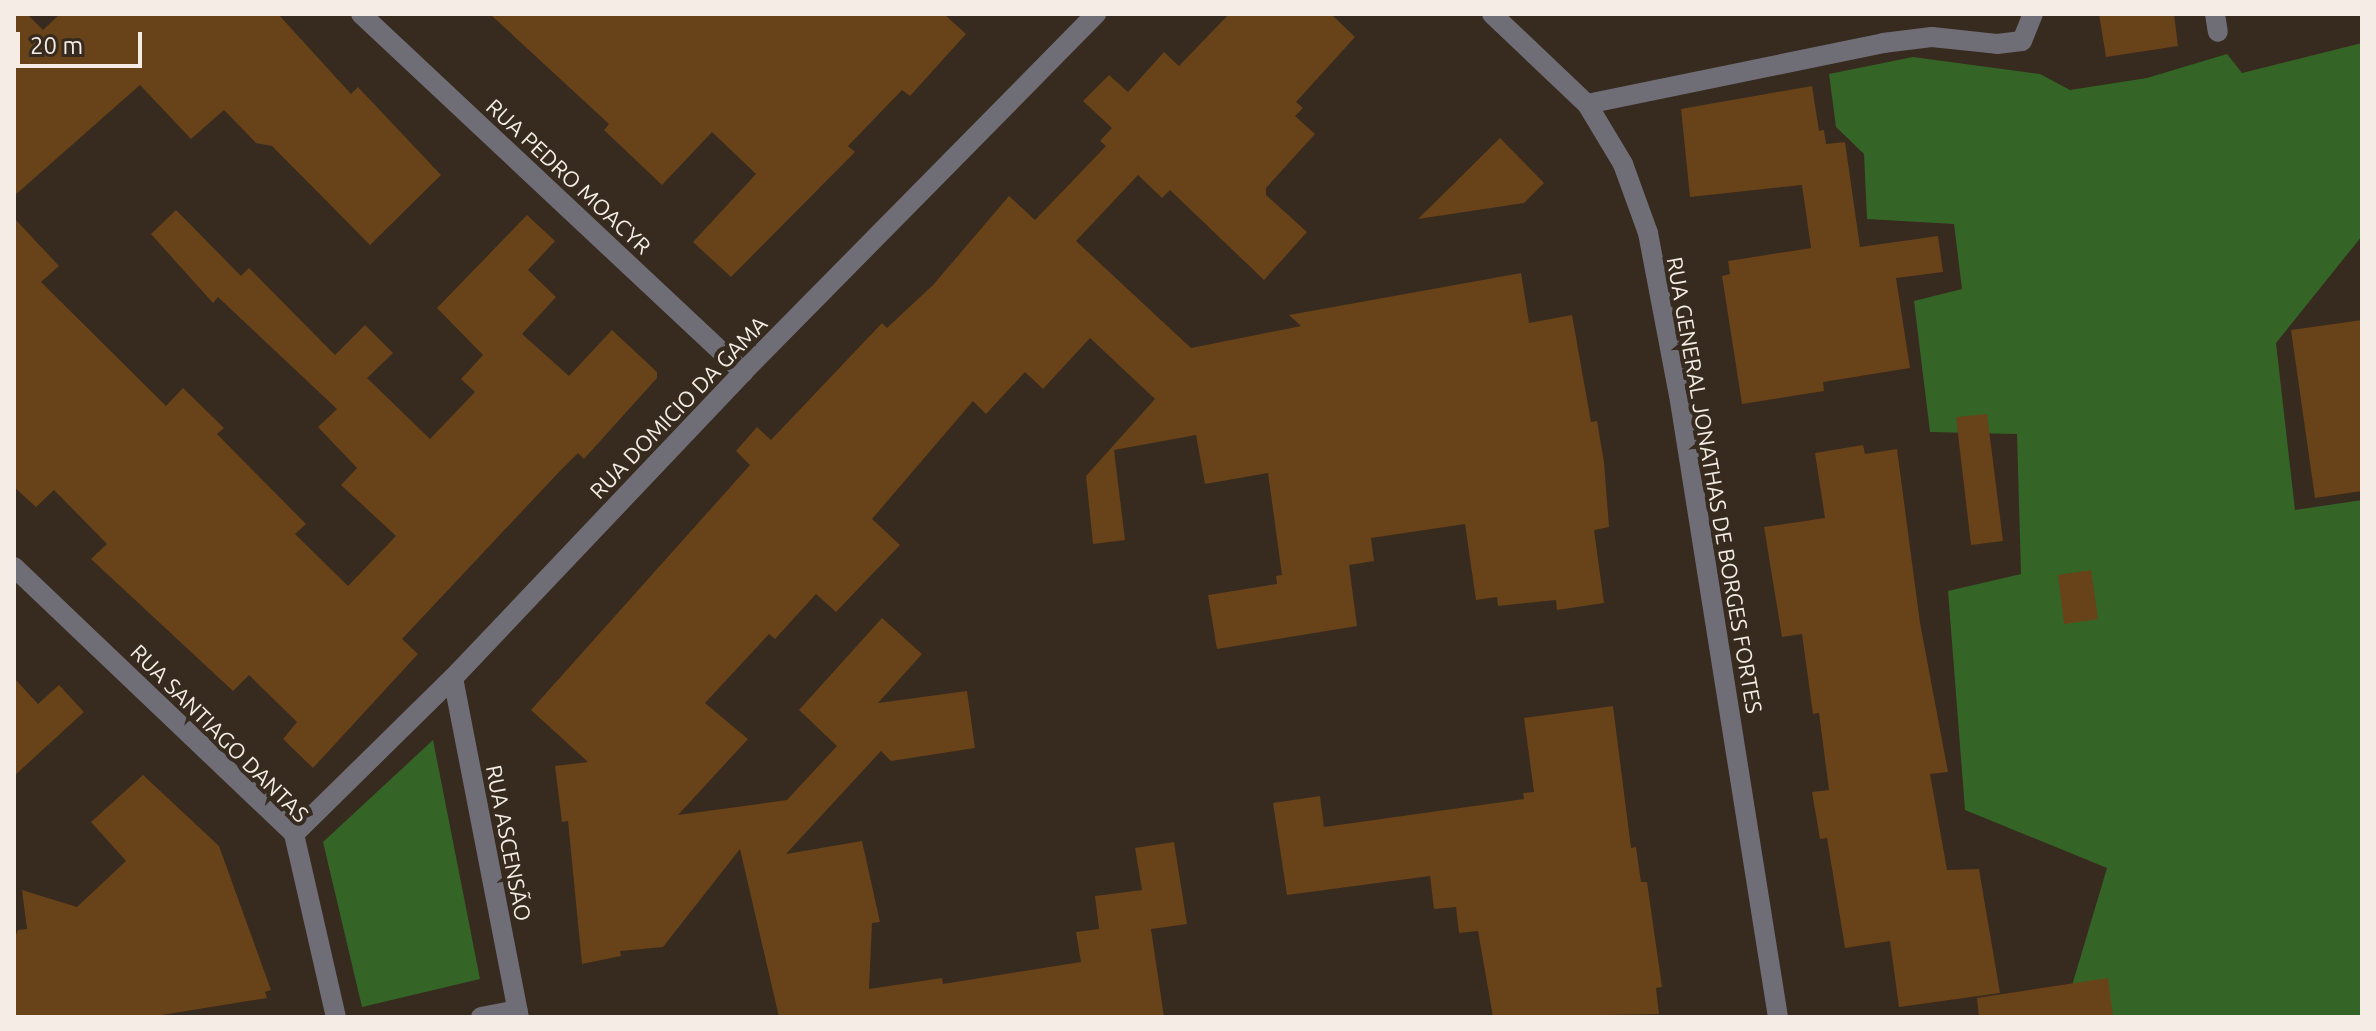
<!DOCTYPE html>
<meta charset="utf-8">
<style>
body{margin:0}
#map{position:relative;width:2376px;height:1031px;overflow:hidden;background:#372a1e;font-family:Ubuntu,sans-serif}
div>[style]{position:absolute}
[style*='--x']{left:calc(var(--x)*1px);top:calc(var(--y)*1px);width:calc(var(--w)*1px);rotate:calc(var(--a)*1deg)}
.green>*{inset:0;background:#356427}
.building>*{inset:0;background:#684218}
.minor>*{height:20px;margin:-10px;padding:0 10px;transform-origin:10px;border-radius:10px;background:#6f6d75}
span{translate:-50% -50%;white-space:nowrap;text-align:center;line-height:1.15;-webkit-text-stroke:8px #372a1e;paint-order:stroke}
.street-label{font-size:22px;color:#f5ede5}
.frame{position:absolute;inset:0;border:16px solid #f5ede5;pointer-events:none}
.scale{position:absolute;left:16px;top:32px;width:126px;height:36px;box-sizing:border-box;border:4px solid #f5ede5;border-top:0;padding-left:10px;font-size:24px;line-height:28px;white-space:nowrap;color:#f5ede5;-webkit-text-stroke:6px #372a1e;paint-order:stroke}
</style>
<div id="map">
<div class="green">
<i style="clip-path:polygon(2362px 43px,2362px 236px,2276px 343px,2295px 510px,2362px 500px,2362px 1017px,2068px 1017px,2065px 1009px,2107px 868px,1965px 810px,1948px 591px,2021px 574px,2017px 434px,1930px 432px,1914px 301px,1962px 289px,1954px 224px,1867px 219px,1864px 154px,1836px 127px,1829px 74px,1913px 57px,2040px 74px,2070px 90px,2147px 78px,2227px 54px,2242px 73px)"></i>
<i style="clip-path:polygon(433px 740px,480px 979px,362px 1007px,323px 842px)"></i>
</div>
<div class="building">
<i style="clip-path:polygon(14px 14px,27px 14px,43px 30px,60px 14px,278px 14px,351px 94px,358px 87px,441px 175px,370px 245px,272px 146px,256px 143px,224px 110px,191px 139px,140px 85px,14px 196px)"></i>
<i style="clip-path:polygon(490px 14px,944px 14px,966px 34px,910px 96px,902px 90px,848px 146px,855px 152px,731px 277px,693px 242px,756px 174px,712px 132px,662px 185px,604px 130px,609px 124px)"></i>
<i style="clip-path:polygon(1229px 14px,1331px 14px,1355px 37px,1296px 102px,1303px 108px,1295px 116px,1315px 134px,1266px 188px,1266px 195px,1307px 232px,1264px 280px,1170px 190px,1162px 198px,1138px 175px,1076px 241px,1191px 348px,1301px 326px,1289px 315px,1521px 273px,1529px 323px,1572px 315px,1591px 422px,1597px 421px,1604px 462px,1609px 527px,1594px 530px,1604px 603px,1557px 610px,1556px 600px,1498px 606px,1497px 597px,1476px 600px,1465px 524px,1371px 538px,1374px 561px,1349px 565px,1357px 626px,1217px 649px,1208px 595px,1277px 584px,1276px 576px,1282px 575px,1268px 473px,1205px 484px,1196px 435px,1114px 450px,1125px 540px,1093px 544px,1086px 476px,1155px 399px,1090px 338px,1043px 389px,1025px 372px,986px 414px,973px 401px,872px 519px,900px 545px,836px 612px,816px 594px,775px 639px,769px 634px,705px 703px,748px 739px,678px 815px,787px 800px,837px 746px,799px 710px,882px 618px,922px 654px,878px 703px,967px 691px,975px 748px,891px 761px,881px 751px,786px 854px,862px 841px,880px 922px,872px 923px,869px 989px,942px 978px,943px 984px,1081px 962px,1076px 932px,1099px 929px,1095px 896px,1142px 890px,1135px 848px,1174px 842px,1187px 924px,1151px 929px,1164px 1017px,779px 1017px,740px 849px,663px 947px,620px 951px,621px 956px,582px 964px,568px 821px,562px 822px,555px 766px,588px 762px,531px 710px,750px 465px,736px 451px,757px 427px,771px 440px,882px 323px,887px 328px,933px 285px,1009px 196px,1035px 220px,1106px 146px,1100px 141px,1112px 128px,1083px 101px,1109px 75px,1128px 92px,1164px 52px,1179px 66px)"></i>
<i style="clip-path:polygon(2099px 14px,2174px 14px,2178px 46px,2106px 57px)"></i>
<i style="clip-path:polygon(1812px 86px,1819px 131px,1824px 130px,1826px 144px,1845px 142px,1860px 247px,1938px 236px,1943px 272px,1896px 278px,1910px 368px,1823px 382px,1824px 391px,1742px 404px,1722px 276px,1730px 274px,1728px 261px,1811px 248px,1802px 185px,1690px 197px,1681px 109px)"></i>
<i style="clip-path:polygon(1500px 138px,1544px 183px,1524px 203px,1418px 219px)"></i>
<i style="clip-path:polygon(176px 210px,241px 276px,249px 268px,335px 355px,365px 325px,393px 353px,367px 378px,430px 439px,475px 392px,461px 379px,483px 355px,437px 308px,527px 215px,555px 241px,528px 270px,556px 297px,522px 334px,569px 376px,612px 330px,657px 372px,657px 378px,584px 459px,578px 453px,559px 472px,402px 639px,418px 654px,313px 768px,283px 739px,297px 722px,249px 675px,233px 691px,91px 559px,107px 544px,54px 490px,36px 507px,14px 487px,14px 218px,59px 266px,41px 282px,166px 406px,183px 388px,224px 428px,217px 434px,306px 524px,295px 534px,348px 586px,396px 536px,341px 485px,357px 468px,318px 427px,337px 409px,218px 297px,213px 303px,151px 234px)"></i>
<i style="clip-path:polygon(2362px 320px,2362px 491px,2315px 498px,2291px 330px)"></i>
<i style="clip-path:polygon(1987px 414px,2003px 541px,1971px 545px,1956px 417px)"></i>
<i style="clip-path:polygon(1863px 445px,1865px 454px,1897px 449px,1920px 623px,1948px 772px,1930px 774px,1947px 870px,1979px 869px,2000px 993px,1899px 1007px,1890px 941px,1845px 948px,1827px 838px,1820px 839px,1812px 792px,1829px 790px,1819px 713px,1813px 714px,1802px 634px,1782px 637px,1764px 527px,1825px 518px,1815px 453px)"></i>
<i style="clip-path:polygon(2091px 570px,2098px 619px,2064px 624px,2058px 575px)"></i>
<i style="clip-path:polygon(14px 678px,38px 704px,59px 685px,84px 712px,14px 776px)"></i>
<i style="clip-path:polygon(1613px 706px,1631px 848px,1636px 847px,1641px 882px,1647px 882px,1662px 987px,1656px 988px,1659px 1014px,1493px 1017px,1478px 931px,1459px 933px,1456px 907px,1434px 909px,1430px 876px,1287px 895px,1273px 803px,1320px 796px,1324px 827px,1524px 799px,1523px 793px,1534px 792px,1524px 718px)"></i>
<i style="clip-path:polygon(143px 775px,219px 846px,271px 990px,265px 992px,267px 998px,149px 1017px,14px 1017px,14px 939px,18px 930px,27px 929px,22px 890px,77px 907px,126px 861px,91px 822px)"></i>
<i style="clip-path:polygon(2108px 978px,2113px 1017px,1979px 1017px,1977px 998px)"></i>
</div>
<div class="minor">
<i style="--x:361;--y:14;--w:524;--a:43.14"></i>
<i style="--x:1492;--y:14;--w:131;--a:43.5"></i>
<i style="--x:1587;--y:104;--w:70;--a:59"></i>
<i style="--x:1623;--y:164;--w:73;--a:70.1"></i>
<i style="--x:1648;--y:233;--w:165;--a:79.2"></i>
<i style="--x:1679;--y:395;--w:630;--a:80.96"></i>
<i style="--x:2215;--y:14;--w:18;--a:81"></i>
<i style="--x:1587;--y:104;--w:302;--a:-11.6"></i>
<i style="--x:1883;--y:43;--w:49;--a:-7"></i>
<i style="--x:1932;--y:37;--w:65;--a:6.1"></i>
<i style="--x:1997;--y:44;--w:25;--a:-7"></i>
<i style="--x:2022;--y:41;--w:29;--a:-68"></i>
<i style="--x:14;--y:567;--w:387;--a:43.6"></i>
<i style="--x:294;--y:834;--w:188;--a:77.1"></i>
<i style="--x:453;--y:678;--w:345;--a:79"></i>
<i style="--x:294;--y:834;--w:223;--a:-44.5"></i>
<i style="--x:453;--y:678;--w:422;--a:-46.5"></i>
<i style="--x:743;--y:372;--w:503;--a:-45.4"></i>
<i style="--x:481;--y:1017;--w:37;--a:-11"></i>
</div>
<div class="street-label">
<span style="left:569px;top:176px;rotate:43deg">RUA PEDRO MOACYR</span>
<span style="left:678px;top:407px;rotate:-46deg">RUA DOMICIO DA GAMA</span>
<span style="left:1715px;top:485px;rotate:80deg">RUA GENERAL JONATHAS DE BORGES FORTES</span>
<span style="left:220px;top:733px;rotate:45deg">RUA SANTIAGO DANTAS</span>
<span style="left:509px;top:843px;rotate:79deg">RUA ASCENSÃO</span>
</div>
<div class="frame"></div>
<div class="scale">20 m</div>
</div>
